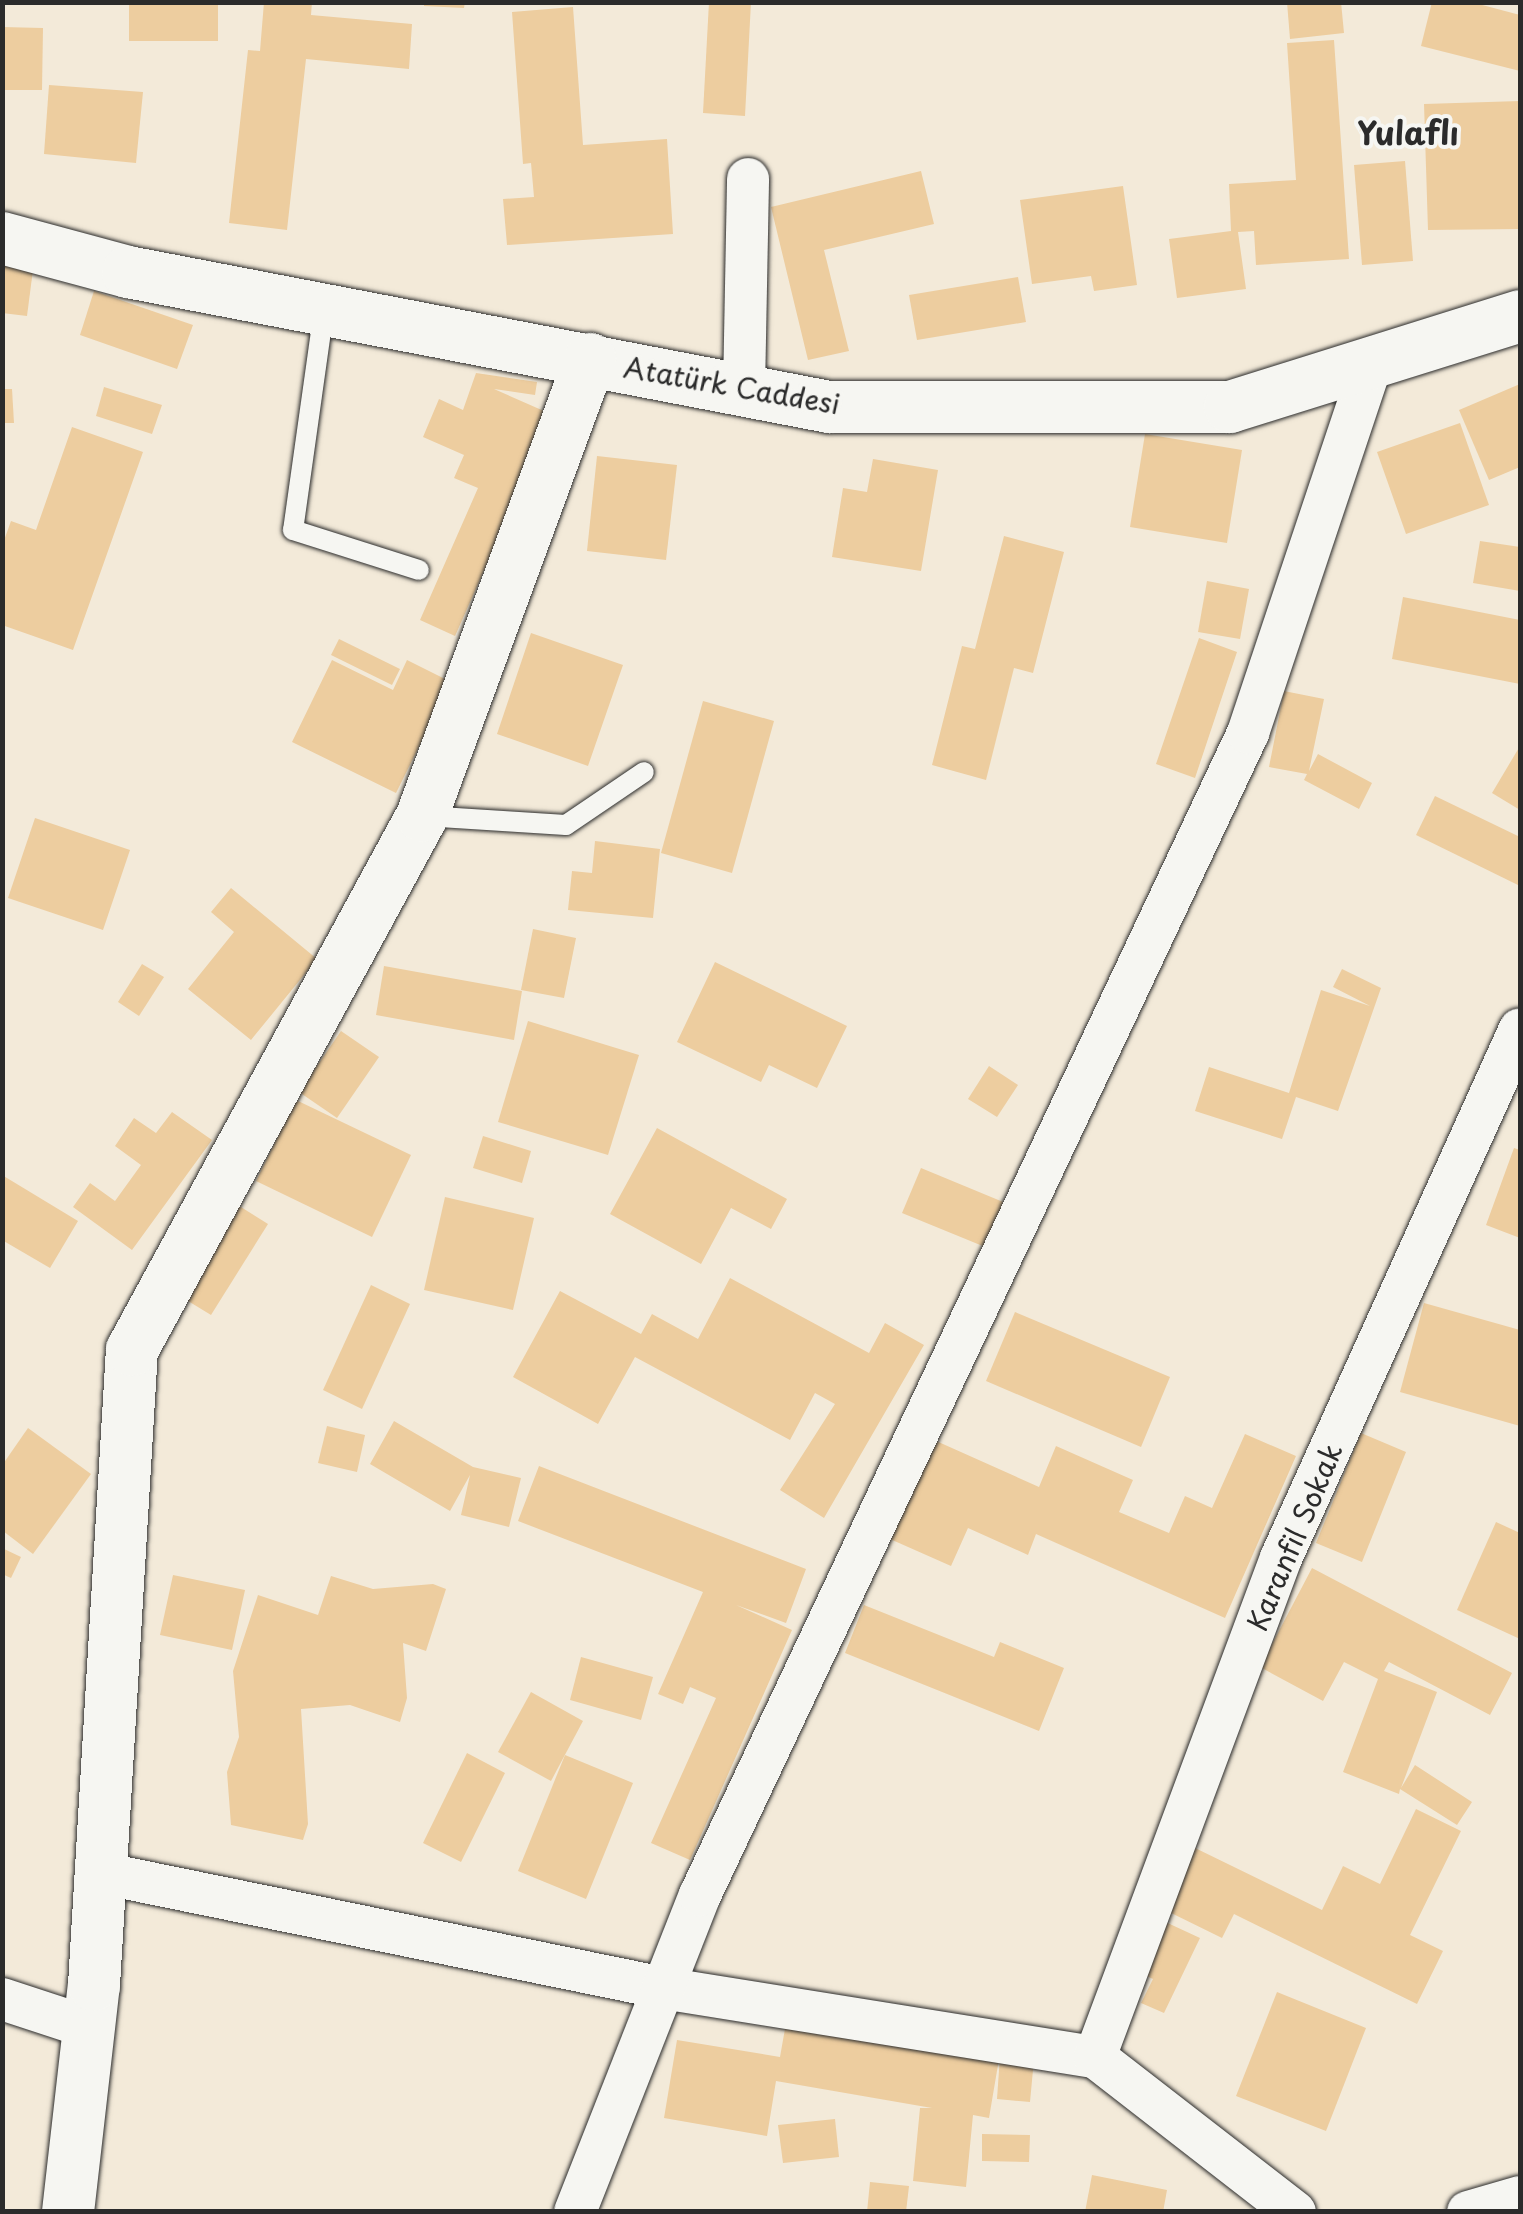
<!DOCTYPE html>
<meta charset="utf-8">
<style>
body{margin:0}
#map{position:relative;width:1523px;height:2214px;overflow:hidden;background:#f3ead9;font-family:"Playpen Sans",sans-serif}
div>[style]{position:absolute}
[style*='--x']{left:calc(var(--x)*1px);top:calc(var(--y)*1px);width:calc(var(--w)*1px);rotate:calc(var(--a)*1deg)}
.building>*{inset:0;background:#edcd9f}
.roads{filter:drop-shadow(0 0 2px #2b2b2b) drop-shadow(0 0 2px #2b2b2b)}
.service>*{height:20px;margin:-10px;padding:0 10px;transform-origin:10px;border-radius:10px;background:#f6f6f2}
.minor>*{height:42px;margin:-21px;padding:0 21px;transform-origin:21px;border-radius:21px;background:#f6f6f2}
.tertiary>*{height:52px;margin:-26px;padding:0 26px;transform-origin:26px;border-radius:26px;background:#f6f6f2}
span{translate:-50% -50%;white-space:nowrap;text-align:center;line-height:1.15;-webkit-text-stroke:8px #f6f6f2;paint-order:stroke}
.street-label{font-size:28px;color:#2b2b2b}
.quarter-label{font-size:32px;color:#2b2b2b;font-weight:700}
.frame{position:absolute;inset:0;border:5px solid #2b2b2b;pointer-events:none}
</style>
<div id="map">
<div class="building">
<i style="clip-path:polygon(129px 2px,218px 2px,218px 41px,129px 41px)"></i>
<i style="clip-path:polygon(264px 2px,312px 2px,311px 15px,412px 24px,409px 69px,306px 59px,287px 230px,229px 223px,248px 50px,260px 51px)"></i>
<i style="clip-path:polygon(424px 2px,465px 2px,464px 8px,424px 6px)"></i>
<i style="clip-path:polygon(709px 2px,751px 2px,745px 116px,703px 113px)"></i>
<i style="clip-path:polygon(1287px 2px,1341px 2px,1344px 33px,1290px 39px)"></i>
<i style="clip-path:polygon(1432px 2px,1471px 2px,1520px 15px,1520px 71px,1421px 46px)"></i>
<i style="clip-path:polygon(573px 7px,583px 145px,667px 139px,673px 234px,507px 245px,503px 199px,534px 197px,531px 163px,523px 164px,512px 12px)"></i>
<i style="clip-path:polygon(2px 27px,43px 28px,42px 90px,2px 90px)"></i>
<i style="clip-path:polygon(1334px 40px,1349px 259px,1256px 265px,1254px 231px,1238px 232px,1246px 289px,1177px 298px,1169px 239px,1231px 231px,1229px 184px,1296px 180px,1287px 43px)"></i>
<i style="clip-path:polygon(49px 85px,143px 92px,136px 163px,44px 154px)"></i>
<i style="clip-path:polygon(1520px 101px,1520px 229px,1428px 230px,1424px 104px)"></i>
<i style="clip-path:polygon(1405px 161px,1413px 261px,1362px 265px,1354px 165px)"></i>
<i style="clip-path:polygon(921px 171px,934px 224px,824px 250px,849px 351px,808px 360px,771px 207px)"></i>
<i style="clip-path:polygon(1123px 186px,1137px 285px,1094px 291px,1091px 276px,1032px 284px,1020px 200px)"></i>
<i style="clip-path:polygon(2px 258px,34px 262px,27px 316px,2px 313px)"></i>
<i style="clip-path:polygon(1018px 277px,1026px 322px,917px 340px,909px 295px)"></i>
<i style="clip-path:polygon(94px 291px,193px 325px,177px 369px,80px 335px)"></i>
<i style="clip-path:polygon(476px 373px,537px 382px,535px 395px,494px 389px,553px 415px,455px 636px,420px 620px,478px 488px,454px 478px,464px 455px,423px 437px,439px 399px,463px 410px)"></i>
<i style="clip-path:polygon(1520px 384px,1520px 467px,1489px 480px,1459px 410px)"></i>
<i style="clip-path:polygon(104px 387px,162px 405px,152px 434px,96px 416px)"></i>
<i style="clip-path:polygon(2px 389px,12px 389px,14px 423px,2px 423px)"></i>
<i style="clip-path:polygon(1460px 423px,1489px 505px,1406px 534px,1377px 452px)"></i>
<i style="clip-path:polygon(72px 427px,143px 452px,73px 650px,2px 625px,2px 546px,11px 521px,36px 530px)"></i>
<i style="clip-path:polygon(1145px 434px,1242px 450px,1227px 543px,1130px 527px)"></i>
<i style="clip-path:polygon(597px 456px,677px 465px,666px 560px,587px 551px)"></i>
<i style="clip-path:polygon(873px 459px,938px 470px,921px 571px,832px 557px,843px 488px,867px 492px)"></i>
<i style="clip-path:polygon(1004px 536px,1064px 552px,1033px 673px,1014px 668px,986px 780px,932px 765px,962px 646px,975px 649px)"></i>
<i style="clip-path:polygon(1480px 541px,1520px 547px,1520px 591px,1473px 583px)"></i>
<i style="clip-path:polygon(1207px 581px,1249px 589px,1240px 639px,1198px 632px)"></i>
<i style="clip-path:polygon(1403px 597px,1520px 620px,1520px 684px,1392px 659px)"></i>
<i style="clip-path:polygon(531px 633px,623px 665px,588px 766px,497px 734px)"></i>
<i style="clip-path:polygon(1199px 638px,1237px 652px,1195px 778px,1156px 764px)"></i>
<i style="clip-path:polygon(339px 639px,400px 669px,392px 685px,331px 655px)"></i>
<i style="clip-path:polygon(332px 660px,393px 690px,407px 660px,451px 682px,396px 793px,292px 742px)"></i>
<i style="clip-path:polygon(1284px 691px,1324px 699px,1309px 771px,1318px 754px,1372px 783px,1359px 809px,1304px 780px,1307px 774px,1269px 767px)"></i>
<i style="clip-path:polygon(703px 701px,774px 721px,732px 873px,661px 853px)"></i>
<i style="clip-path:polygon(1520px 746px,1520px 810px,1492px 793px)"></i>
<i style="clip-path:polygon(1435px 796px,1520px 837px,1520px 886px,1416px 835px)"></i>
<i style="clip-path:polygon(35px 818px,130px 850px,103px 930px,8px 898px)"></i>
<i style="clip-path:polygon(595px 841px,660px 849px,653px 918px,568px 910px,572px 871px,592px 873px)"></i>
<i style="clip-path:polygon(231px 888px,317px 959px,251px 1040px,188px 989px,234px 932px,211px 912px)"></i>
<i style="clip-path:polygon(533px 929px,576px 938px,564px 998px,521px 990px)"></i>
<i style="clip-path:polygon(715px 962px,847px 1026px,817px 1088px,769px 1065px,761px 1082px,677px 1042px)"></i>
<i style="clip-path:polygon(142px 964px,164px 977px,139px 1016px,118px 1002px)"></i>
<i style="clip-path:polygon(384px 966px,522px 991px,514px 1040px,376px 1015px)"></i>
<i style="clip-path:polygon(1342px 969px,1381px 988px,1338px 1111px,1296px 1097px,1282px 1139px,1195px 1111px,1209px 1067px,1289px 1093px,1321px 990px,1370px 1006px,1333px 987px)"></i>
<i style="clip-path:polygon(528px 1021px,639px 1055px,608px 1155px,498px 1122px)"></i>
<i style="clip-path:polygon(341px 1031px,379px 1057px,337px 1118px,299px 1092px)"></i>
<i style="clip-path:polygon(989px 1066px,1018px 1085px,997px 1117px,968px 1099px)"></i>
<i style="clip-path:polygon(296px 1100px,411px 1155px,372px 1237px,256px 1181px)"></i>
<i style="clip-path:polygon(172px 1112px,212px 1140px,132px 1250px,73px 1207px,90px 1183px,115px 1201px,141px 1165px,115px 1146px,134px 1118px,156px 1133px)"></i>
<i style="clip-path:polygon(657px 1128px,787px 1199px,771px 1229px,731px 1208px,701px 1264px,610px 1214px)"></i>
<i style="clip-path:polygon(483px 1136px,531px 1151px,522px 1183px,473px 1168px)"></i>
<i style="clip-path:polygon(1514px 1148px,1520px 1150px,1520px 1238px,1486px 1225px)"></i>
<i style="clip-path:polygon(921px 1168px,1008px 1204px,990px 1249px,902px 1213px)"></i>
<i style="clip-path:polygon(2px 1175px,78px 1221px,50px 1268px,2px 1240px)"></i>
<i style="clip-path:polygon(445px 1197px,534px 1218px,513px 1310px,424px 1290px)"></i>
<i style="clip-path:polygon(233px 1202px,268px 1224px,211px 1315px,175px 1293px)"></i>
<i style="clip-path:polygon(730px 1278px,869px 1353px,885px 1323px,924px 1345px,824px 1518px,780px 1490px,835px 1404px,815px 1393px,790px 1440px,635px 1357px,598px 1424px,513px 1377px,560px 1291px,641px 1334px,652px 1314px,698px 1339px)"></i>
<i style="clip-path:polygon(371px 1285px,410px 1304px,362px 1409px,323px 1390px)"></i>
<i style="clip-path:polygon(1424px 1303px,1520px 1330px,1520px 1426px,1400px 1392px)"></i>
<i style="clip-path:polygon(1015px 1312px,1170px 1377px,1141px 1447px,986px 1381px)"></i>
<i style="clip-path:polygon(394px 1421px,473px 1467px,521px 1478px,509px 1527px,461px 1515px,470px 1475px,450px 1511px,370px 1464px)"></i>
<i style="clip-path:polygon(327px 1426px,365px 1435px,357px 1472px,318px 1463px)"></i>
<i style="clip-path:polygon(28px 1428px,91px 1474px,33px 1554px,3px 1531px,3px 1464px)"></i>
<i style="clip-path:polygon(1361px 1433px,1406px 1452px,1362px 1562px,1316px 1543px)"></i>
<i style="clip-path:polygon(1245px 1434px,1296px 1456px,1225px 1618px,1036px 1534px,1028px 1555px,968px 1528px,951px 1566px,890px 1539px,934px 1440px,1039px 1487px,1056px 1446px,1133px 1480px,1119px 1512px,1169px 1533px,1185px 1496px,1212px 1508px)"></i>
<i style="clip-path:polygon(539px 1466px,806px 1569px,786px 1623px,736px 1605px,792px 1630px,690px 1860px,651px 1843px,716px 1698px,690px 1687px,683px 1704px,658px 1694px,703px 1592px,518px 1521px)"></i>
<i style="clip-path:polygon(1496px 1522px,1520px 1533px,1520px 1639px,1457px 1610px)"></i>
<i style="clip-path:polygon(2px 1548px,21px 1557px,11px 1578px,2px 1574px)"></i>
<i style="clip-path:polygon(1312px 1568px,1512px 1673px,1490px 1715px,1389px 1662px,1384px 1671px,1437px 1692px,1401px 1788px,1415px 1765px,1472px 1802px,1457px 1825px,1400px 1789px,1399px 1794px,1343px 1772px,1378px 1679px,1344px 1662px,1323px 1701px,1260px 1667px)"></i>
<i style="clip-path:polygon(173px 1575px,245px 1590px,232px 1650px,160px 1635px)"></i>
<i style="clip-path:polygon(331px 1576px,373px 1589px,433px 1584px,446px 1589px,426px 1651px,403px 1643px,407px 1698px,400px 1722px,350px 1705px,301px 1709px,308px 1824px,303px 1840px,231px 1825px,227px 1772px,239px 1737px,233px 1671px,258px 1595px,318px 1615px)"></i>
<i style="clip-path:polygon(864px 1605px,994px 1657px,1000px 1642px,1064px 1668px,1039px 1731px,845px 1653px)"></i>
<i style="clip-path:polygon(581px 1657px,653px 1677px,641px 1720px,570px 1700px)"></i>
<i style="clip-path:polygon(531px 1692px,583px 1721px,551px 1781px,498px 1752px)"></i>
<i style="clip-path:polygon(467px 1753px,505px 1773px,461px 1862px,423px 1843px)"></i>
<i style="clip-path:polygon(565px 1755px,633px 1783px,586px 1899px,518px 1871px)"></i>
<i style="clip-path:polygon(1416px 1809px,1461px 1831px,1410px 1935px,1443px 1951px,1417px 2004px,1234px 1914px,1222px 1938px,1161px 1908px,1191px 1846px,1322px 1910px,1343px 1866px,1380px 1884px)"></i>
<i style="clip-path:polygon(1159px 1919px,1200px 1938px,1164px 2013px,1141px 2003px,1153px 1979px,1135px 1971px)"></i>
<i style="clip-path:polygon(1277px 1992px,1366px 2028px,1326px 2131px,1236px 2096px)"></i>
<i style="clip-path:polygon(786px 2023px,999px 2059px,989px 2118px,973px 2115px,966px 2187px,913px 2181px,920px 2108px,932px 2108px,776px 2081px,767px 2136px,664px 2118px,677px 2040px,780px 2057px)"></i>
<i style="clip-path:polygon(1000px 2056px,1034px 2059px,1030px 2102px,997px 2099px)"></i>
<i style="clip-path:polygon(835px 2119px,839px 2157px,783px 2163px,778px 2125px)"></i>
<i style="clip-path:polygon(982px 2134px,1030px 2135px,1029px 2162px,982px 2161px)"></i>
<i style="clip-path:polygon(1092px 2175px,1167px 2190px,1163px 2212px,1085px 2212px)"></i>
<i style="clip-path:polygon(870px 2182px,909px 2186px,906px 2212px,867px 2212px)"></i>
</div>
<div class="roads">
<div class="service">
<i style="--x:324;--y:310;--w:222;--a:98"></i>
<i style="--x:293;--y:530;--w:132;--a:17.6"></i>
<i style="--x:424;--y:816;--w:142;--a:3.6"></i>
<i style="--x:566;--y:825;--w:94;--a:-34.2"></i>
</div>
<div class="minor">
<i style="--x:744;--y:390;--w:211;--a:-88.9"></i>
<i style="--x:101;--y:1873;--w:574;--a:11.56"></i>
<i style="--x:663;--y:1988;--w:437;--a:9.1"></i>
<i style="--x:1095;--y:2057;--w:253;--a:37.8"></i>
<i style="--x:2;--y:1999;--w:93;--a:18.2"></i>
<i style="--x:1095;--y:2057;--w:533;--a:-69.56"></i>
<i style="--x:1281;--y:1558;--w:580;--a:-65.69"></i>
<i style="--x:575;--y:2212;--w:341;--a:-68.5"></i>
<i style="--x:700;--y:1895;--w:1285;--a:-64.75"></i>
<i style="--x:1248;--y:733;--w:390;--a:-71.5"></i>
<i style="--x:1468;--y:2212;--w:54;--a:-16.1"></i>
</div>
<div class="tertiary">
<i style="--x:2;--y:238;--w:131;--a:15.1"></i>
<i style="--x:128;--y:272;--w:714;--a:10.9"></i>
<i style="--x:829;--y:407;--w:401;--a:0"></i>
<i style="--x:1230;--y:407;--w:304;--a:-17.4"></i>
<i style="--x:68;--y:2212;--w:228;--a:-83.5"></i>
<i style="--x:94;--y:1985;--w:636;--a:-86.58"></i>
<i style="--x:132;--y:1350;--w:608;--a:-61.49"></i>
<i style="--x:422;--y:816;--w:487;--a:-69.8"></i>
</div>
</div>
<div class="street-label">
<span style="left:732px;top:385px;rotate:10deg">Atatürk Caddesi</span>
<span style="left:1294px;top:1537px;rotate:-67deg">Karanfil Sokak</span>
</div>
<div class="quarter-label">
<span style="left:1408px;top:132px">Yulaflı</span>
</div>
<div class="frame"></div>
</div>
